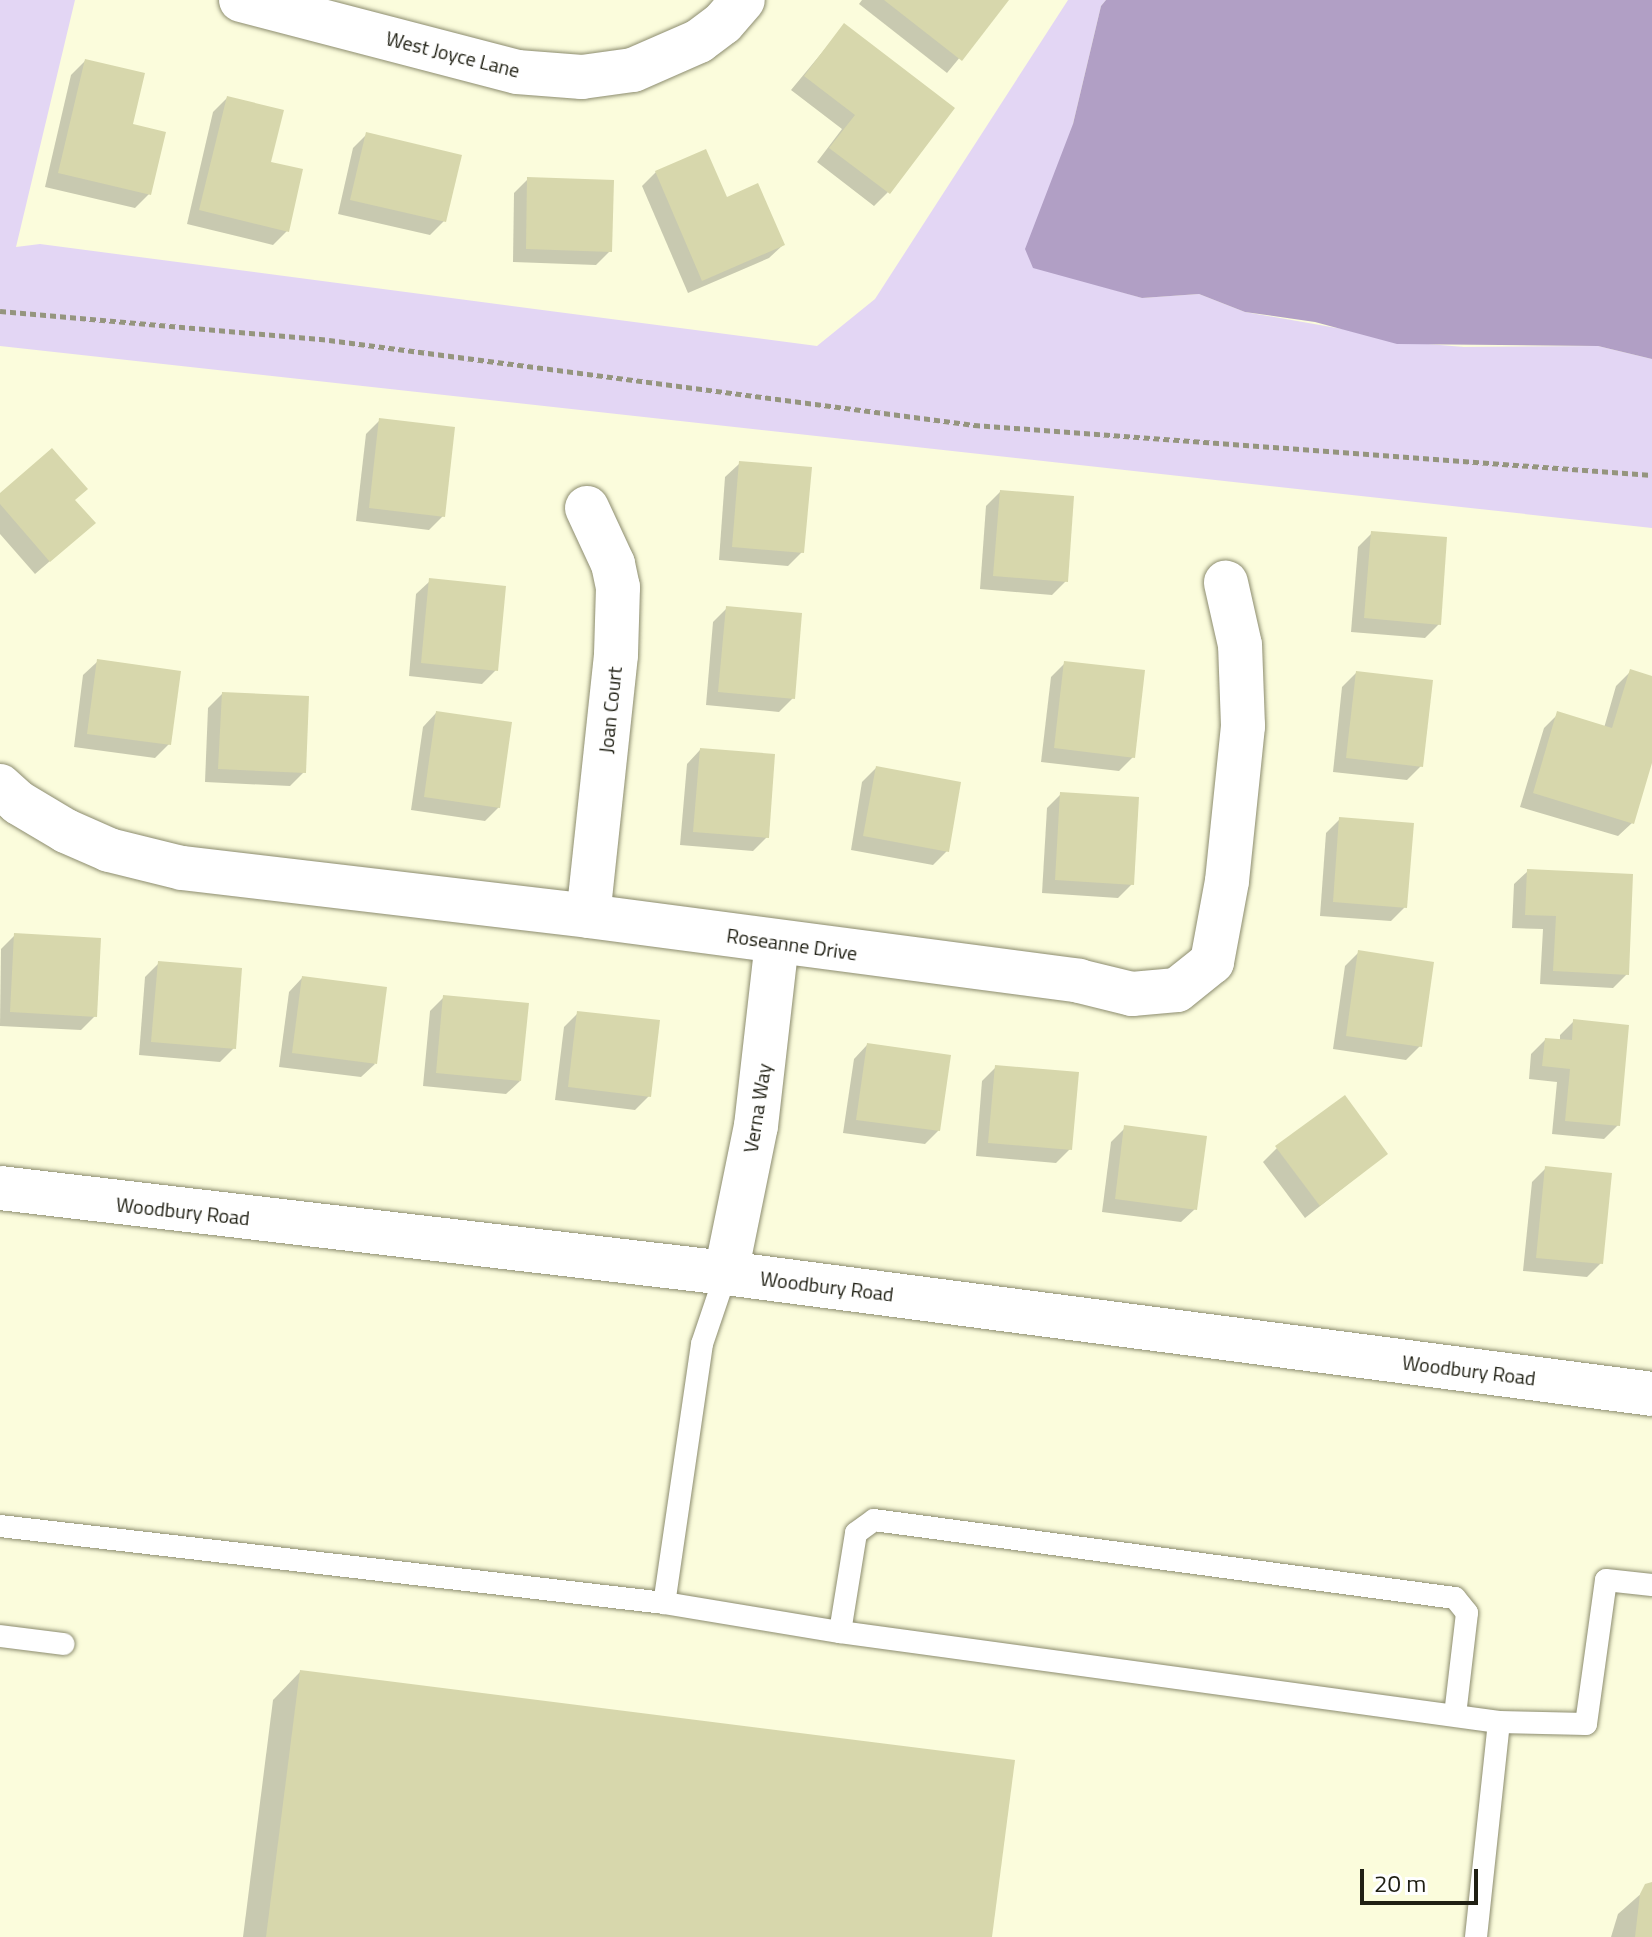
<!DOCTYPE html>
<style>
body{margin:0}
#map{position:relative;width:1652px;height:1937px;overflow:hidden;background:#fbfcdc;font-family:"Titillium Web",sans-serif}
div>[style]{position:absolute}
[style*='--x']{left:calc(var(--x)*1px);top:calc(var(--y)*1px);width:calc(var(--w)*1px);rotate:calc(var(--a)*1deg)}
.green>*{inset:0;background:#e3d6f4}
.water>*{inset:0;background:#b19fc5}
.shadow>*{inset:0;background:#0003}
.building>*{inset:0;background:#d7d7ac}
.path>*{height:5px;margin-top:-2.5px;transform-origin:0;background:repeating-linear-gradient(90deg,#95957e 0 6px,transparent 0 10px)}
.roads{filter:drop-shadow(0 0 2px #8c8c6f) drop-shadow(0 0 2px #8c8c6f)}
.service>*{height:22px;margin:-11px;padding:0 11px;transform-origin:11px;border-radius:11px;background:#fff}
.minor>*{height:44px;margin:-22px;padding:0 22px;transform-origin:22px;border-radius:22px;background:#fff}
.secondary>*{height:44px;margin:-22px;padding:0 22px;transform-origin:22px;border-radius:22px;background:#fff}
span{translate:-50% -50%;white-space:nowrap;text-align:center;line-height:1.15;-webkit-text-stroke:7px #fff;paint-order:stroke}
.street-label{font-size:20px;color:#202014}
.scale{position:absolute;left:1360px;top:1869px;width:118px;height:36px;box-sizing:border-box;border:4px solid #202014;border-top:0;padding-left:10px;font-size:24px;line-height:28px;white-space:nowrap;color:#202014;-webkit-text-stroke:6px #fff;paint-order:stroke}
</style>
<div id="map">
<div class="green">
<i style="clip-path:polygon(0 0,75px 0,16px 247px,40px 244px,817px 346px,875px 299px,1068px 0,1106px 0,1101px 6px,1073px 124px,1098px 285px,1142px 298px,1199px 294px,1245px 312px,1428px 344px,1464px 347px,1598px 346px,1652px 359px,1652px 528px,0 346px)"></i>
</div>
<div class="water">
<i style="clip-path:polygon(1106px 0,1652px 0,1652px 359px,1598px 346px,1397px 344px,1315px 322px,1245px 312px,1199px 294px,1142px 298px,1033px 268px,1025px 249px,1073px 124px,1101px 6px)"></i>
</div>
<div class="shadow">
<i style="clip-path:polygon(862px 0,1007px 0,947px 73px,859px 4px)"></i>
<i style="clip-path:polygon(844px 26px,888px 192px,874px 206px,817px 162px,842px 129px,791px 90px)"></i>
<i style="clip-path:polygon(85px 61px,149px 194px,135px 208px,45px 187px,71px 75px)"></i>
<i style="clip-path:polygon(227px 98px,269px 163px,287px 231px,273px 245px,187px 224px,213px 112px)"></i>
<i style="clip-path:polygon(367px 134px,444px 221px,430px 235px,338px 214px,353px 148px)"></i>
<i style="clip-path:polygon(656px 172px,783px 245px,769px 258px,688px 293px,642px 186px)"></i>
<i style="clip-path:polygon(528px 179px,610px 251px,596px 265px,513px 262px,514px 193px)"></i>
<i style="clip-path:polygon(380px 420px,443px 516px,429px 530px,356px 521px,366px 434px)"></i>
<i style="clip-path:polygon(739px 464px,802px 552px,788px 566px,719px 560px,725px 477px)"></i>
<i style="clip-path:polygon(1000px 492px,1066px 581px,1052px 595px,980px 589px,986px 506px)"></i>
<i style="clip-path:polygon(0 496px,74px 501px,79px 536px,35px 574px,0 534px)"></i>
<i style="clip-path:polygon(1372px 533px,1439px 624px,1425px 638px,1351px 632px,1358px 547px)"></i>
<i style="clip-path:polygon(430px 581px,496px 670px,482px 684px,409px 676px,416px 594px)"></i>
<i style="clip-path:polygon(727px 608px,793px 698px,779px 712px,706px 705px,713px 622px)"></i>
<i style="clip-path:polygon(97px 662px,169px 744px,155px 758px,74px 747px,83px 675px)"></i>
<i style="clip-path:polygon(1065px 663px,1133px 757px,1119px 771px,1041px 762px,1051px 677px)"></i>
<i style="clip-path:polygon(1630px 672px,1652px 678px,1652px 756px,1632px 823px,1618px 836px,1520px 807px,1544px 728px,1558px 714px,1604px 728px,1616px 686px)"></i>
<i style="clip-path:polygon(1356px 673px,1421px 766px,1407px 780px,1333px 772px,1342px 687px)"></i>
<i style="clip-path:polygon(222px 694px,304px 772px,290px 786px,205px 782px,208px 708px)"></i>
<i style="clip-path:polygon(436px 713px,499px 807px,485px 821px,411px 810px,423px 727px)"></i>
<i style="clip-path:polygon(700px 750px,767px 837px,753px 851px,680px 845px,687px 764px)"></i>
<i style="clip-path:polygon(876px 768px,947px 851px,933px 865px,851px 850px,862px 782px)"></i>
<i style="clip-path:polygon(1061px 794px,1132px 884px,1118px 898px,1042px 893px,1047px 808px)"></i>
<i style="clip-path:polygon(1340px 819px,1405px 907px,1391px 921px,1320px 916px,1326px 833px)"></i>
<i style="clip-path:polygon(1528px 871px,1627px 974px,1613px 988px,1540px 984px,1543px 929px,1512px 928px,1514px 884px)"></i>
<i style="clip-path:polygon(15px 935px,95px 1016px,81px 1030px,0 1026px,1px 949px)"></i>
<i style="clip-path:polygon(1359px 952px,1420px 1046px,1406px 1060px,1333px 1049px,1345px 966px)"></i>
<i style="clip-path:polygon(159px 963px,234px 1048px,220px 1062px,139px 1055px,145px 977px)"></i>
<i style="clip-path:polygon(302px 978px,375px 1064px,361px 1077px,279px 1067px,289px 992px)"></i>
<i style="clip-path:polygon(444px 997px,520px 1081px,506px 1094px,423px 1086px,430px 1011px)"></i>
<i style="clip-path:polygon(578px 1013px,649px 1096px,635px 1110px,555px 1100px,564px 1027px)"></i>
<i style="clip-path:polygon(1574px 1021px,1618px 1125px,1604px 1139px,1552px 1134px,1557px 1082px,1529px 1079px,1531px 1054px,1545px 1040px,1560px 1041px,1560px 1035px)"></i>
<i style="clip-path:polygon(867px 1045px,939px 1130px,925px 1144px,843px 1133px,854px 1059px)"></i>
<i style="clip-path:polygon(996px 1067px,1070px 1149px,1056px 1163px,976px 1156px,982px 1081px)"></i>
<i style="clip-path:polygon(1125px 1128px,1195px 1209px,1181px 1222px,1102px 1212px,1111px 1142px)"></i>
<i style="clip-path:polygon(1277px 1148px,1386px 1154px,1305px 1218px,1263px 1162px)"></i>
<i style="clip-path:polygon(1546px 1168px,1601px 1263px,1587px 1277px,1523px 1271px,1532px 1182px)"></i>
<i style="clip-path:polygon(300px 1672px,990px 1937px,243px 1937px,273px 1700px)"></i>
<i style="clip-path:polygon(1652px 1884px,1652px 1937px,1611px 1937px,1618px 1914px)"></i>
</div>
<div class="building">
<i style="clip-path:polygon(884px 0,1009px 0,962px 61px)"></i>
<i style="clip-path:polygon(844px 23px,955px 108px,890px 194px,829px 148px,855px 115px,804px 76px)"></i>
<i style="clip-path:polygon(85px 59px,145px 73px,133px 124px,166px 132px,151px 195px,58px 173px)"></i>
<i style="clip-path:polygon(227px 96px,284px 110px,271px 162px,303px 169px,289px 232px,199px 210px)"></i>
<i style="clip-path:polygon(366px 132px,462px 155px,446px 222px,350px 200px)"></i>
<i style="clip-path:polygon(706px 149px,727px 197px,758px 183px,785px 245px,702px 281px,655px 171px)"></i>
<i style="clip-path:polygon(527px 177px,614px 180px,612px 252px,526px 249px)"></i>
<i style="clip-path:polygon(379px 418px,455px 427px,445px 517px,369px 508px)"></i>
<i style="clip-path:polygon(52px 448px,88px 489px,75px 500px,96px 523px,50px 562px,0 504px,0 493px)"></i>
<i style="clip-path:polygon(739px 461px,812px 467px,804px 553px,732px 547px)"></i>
<i style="clip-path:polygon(1000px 490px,1074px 496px,1068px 582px,993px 576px)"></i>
<i style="clip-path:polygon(1371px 531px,1447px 537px,1441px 625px,1364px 618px)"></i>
<i style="clip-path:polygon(429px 578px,506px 586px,498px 671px,421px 663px)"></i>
<i style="clip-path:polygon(726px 606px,802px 613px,795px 699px,718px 692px)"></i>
<i style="clip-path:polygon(97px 659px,181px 671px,171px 745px,87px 734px)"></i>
<i style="clip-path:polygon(1064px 661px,1145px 670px,1135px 758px,1054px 748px)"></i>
<i style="clip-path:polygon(1630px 669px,1652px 676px,1652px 763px,1634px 824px,1533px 793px,1557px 711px,1612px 728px)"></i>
<i style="clip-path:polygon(1356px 671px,1433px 680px,1423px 767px,1346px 758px)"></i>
<i style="clip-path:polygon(222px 692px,309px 696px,306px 773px,218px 769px)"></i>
<i style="clip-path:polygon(436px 711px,512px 722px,500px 808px,424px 797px)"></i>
<i style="clip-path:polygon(700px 748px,775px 754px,769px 838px,693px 832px)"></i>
<i style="clip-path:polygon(876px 766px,961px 782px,949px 852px,863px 836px)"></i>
<i style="clip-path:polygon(1060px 792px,1139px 797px,1134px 885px,1055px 880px)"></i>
<i style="clip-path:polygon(1339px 817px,1414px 823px,1407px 908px,1333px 902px)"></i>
<i style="clip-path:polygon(1527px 869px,1633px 874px,1629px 975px,1553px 971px,1556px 916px,1525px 915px)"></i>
<i style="clip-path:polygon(14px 933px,101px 938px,97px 1017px,10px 1012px)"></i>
<i style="clip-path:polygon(1358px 950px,1434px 962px,1422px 1047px,1346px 1036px)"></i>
<i style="clip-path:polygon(158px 961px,242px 968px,236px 1049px,151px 1042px)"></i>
<i style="clip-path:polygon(302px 976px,387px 987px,377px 1064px,292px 1053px)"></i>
<i style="clip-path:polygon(443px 995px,529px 1003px,521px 1081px,436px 1073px)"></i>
<i style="clip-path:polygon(577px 1011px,660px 1020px,651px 1097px,568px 1087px)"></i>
<i style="clip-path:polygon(1573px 1019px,1629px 1025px,1620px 1126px,1565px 1121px,1570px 1069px,1542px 1066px,1545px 1038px,1572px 1040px)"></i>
<i style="clip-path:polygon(867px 1043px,951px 1055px,940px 1131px,856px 1120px)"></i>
<i style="clip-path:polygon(995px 1065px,1079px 1072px,1072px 1150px,988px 1143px)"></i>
<i style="clip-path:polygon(1345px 1095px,1388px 1154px,1320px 1206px,1275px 1146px)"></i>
<i style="clip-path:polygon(1124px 1125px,1207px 1136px,1197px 1210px,1115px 1199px)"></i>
<i style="clip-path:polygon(1545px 1166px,1612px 1173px,1603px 1264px,1536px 1258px)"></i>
<i style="clip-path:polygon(300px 1670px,1015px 1760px,992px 1937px,266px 1937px)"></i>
<i style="clip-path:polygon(1652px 1882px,1652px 1937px,1635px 1937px,1640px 1894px,1645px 1884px)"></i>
</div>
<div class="path">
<i style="--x:0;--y:311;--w:330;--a:5"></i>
<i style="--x:329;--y:340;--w:651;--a:7.51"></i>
<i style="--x:974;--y:425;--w:680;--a:4.22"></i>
</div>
<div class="roads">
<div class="service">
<i style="--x:726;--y:1273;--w:75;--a:108.7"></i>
<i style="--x:702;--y:1344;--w:262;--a:98.3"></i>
<i style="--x:664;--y:1603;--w:178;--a:9.4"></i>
<i style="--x:840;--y:1632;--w:665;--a:7.78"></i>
<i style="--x:1499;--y:1722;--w:87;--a:1.3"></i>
<i style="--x:1586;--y:1724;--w:145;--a:-82.1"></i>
<i style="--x:1606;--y:1580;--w:46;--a:6.2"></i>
<i style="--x:0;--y:1526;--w:668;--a:6.61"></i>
<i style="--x:840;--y:1632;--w:100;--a:-80.8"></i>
<i style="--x:856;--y:1533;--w:22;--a:-36"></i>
<i style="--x:874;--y:1520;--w:586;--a:7.65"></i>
<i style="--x:1455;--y:1598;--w:19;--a:51"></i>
<i style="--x:1467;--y:1613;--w:103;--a:96.7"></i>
<i style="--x:0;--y:1636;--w:64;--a:7.2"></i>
<i style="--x:1476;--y:1937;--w:216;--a:-83.9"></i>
</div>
<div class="minor">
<i style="--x:241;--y:0;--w:285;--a:14.6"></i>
<i style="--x:517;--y:72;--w:65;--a:4.4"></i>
<i style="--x:582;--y:77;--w:51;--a:-7.8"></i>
<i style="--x:633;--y:70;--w:72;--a:-23.7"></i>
<i style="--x:699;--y:41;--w:30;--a:-37"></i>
<i style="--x:723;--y:23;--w:30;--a:-49"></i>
<i style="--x:587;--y:508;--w:62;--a:65.1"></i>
<i style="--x:613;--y:564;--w:24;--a:78"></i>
<i style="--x:618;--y:587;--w:68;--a:91.7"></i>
<i style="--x:616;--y:655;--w:262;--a:96.1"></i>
<i style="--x:0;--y:786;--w:25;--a:42"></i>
<i style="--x:19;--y:803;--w:55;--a:30.8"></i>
<i style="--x:66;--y:831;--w:47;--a:23.8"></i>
<i style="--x:109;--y:850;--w:75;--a:13.9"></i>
<i style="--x:182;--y:868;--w:409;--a:6.7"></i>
<i style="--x:588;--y:916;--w:495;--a:7.5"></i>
<i style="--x:1079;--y:981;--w:55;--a:13.8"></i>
<i style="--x:1132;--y:994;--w:45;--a:-5.1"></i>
<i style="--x:1177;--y:990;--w:45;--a:-38.7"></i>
<i style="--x:1212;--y:962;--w:82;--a:-79.5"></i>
<i style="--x:1227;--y:881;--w:156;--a:-84.1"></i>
<i style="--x:1243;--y:726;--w:81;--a:-92.1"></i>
<i style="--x:1240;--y:645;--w:64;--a:-102.7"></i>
<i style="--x:726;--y:1273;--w:150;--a:-78.5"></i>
<i style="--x:756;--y:1126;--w:184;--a:-83.5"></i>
</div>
<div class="secondary">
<i style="--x:0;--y:1188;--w:731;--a:6.68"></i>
<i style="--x:726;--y:1273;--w:934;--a:7.44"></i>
</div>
</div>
<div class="street-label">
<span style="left:453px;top:54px;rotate:14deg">West Joyce Lane</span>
<span style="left:610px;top:710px;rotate:-84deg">Joan Court</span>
<span style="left:792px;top:944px;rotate:8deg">Roseanne Drive</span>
<span style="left:757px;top:1108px;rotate:-81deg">Verna Way</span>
<span style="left:183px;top:1211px;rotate:6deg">Woodbury Road</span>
<span style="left:827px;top:1286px;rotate:7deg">Woodbury Road</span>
<span style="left:1469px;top:1370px;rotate:7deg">Woodbury Road</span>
</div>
<div class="scale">20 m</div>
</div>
